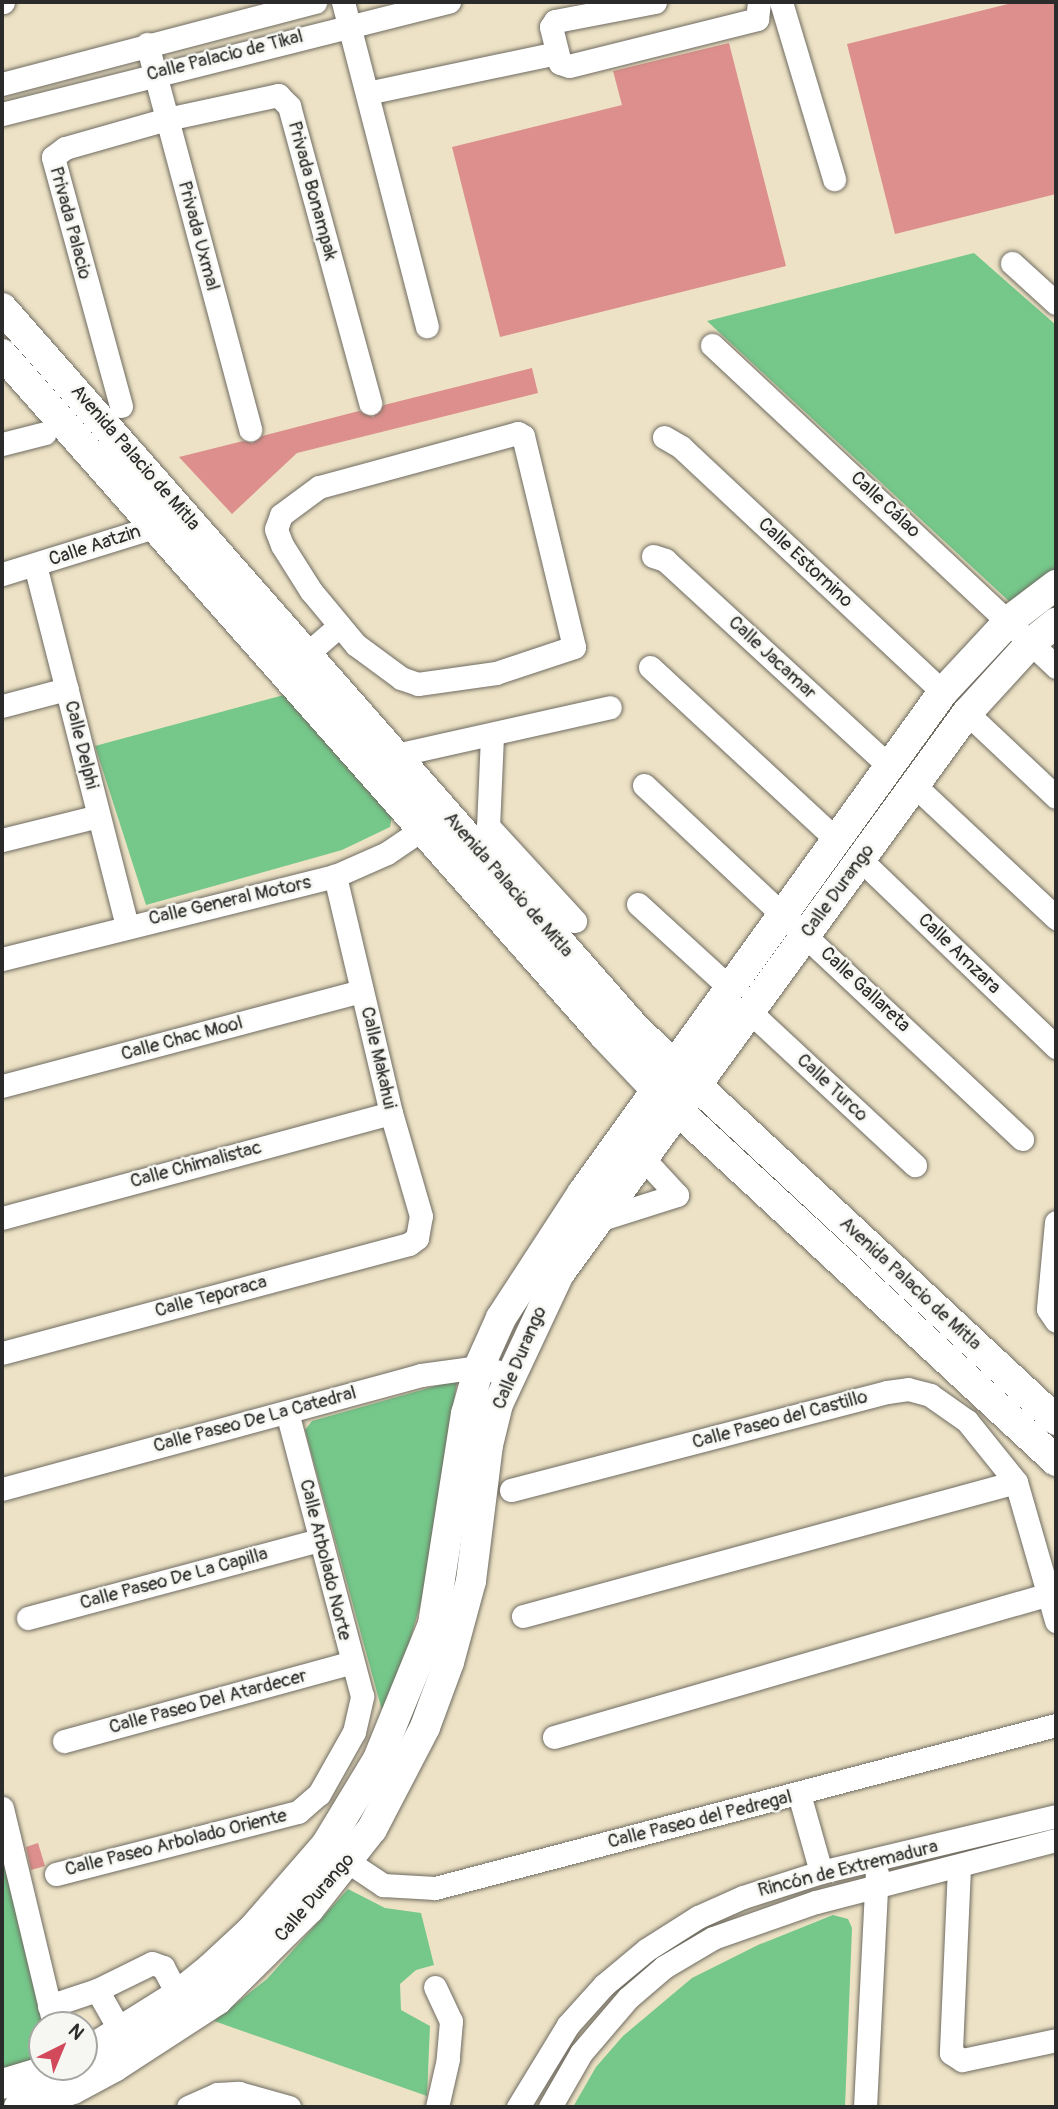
<!DOCTYPE html>
<meta charset="utf-8">
<style>
body{margin:0}
#map{position:relative;width:1058px;height:2109px;overflow:hidden;background:#ede2c5;font-family:Pangolin,sans-serif}
div>[style]{position:absolute}
[style*='--x']{left:calc(var(--x)*1px);top:calc(var(--y)*1px);width:calc(var(--w)*1px);rotate:calc(var(--a)*1deg)}
.green>*{inset:0;background:#75c78a}
.building>*{inset:0;background:#dc8f8c}
.roads{filter:drop-shadow(0 0 2px #6f6b61) drop-shadow(0 0 2px #6f6b61)}
.minor>*{height:23px;margin:-11.5px;padding:0 11.5px;transform-origin:11.5px;border-radius:11.5px;background:#fff}
.major>*{height:30px;margin:-15px;padding:0 15px;transform-origin:15px;border-radius:15px;background:#fff}
span{translate:-50% -50%;white-space:nowrap;text-align:center;line-height:1.15;-webkit-text-stroke:5px #f6f6f2;paint-order:stroke}
.street-label{font-size:19px;color:#2b2b2b}
.frame{position:absolute;inset:0;border:4px solid #2b2b2b;pointer-events:none}
.north{position:absolute;left:28px;top:2011px;width:70px;height:70px;box-sizing:border-box;background:#f6f6f2;border:2px solid #a5a5a2;border-radius:50%;rotate:43deg;font-size:19px;font-weight:700;line-height:28px;text-align:center;color:#2b2b2b}
.north::after{content:'';display:block;margin:auto;width:24px;height:32px;background:#d1495b;clip-path:polygon(50% 0,100% 100%,50% 72%,0 100%)}
</style>
<div id="map">
<div class="green">
<i style="clip-path:polygon(974px 253px,1056px 325px,1056px 575px,1012px 604px,707px 321px)"></i>
<i style="clip-path:polygon(284px 695px,392px 816px,390px 827px,342px 850px,146px 905px,95px 746px)"></i>
<i style="clip-path:polygon(457px 1380px,427px 1582px,400px 1674px,383px 1714px,305px 1430px,312px 1421px)"></i>
<i style="clip-path:polygon(2px 1845px,49px 2025px,42px 2025px,42px 2063px,2px 2074px)"></i>
<i style="clip-path:polygon(348px 1889px,385px 1908px,421px 1913px,434px 1965px,416px 1970px,400px 1984px,401px 2010px,430px 2026px,427px 2096px,214px 2021px,267px 1979px)"></i>
<i style="clip-path:polygon(833px 1915px,848px 1919px,852px 1928px,845px 2107px,573px 2107px,596px 2067px,623px 2036px,692px 1978px,758px 1945px)"></i>
</div>
<div class="building">
<i style="clip-path:polygon(1016px 2px,1056px 2px,1056px 194px,895px 234px,847px 44px)"></i>
<i style="clip-path:polygon(729px 43px,786px 266px,500px 337px,452px 147px,622px 105px,613px 71px)"></i>
<i style="clip-path:polygon(532px 368px,538px 393px,297px 453px,232px 514px,179px 457px,243px 441px,253px 443px,262px 436px,359px 411px,373px 417px,384px 405px)"></i>
<i style="clip-path:polygon(38px 1843px,45px 1866px,31px 1870px,26px 1847px)"></i>
</div>
<div class="roads">
<div class="minor">
<i style="--x:2;--y:2;--w:1;--a:0"></i>
<i style="--x:343;--y:2;--w:335;--a:75.5"></i>
<i style="--x:655;--y:2;--w:102;--a:169.2"></i>
<i style="--x:555;--y:21;--w:7;--a:124"></i>
<i style="--x:551;--y:27;--w:37;--a:76"></i>
<i style="--x:560;--y:63;--w:9;--a:18"></i>
<i style="--x:569;--y:66;--w:194;--a:-14"></i>
<i style="--x:757;--y:19;--w:17;--a:-83"></i>
<i style="--x:781;--y:2;--w:185;--a:73.3"></i>
<i style="--x:147;--y:44;--w:399;--a:75"></i>
<i style="--x:2;--y:84;--w:324;--a:-14.7"></i>
<i style="--x:367;--y:93;--w:194;--a:-11.9"></i>
<i style="--x:2;--y:114;--w:461;--a:-14.1"></i>
<i style="--x:1012;--y:263;--w:59;--a:42.3"></i>
<i style="--x:712;--y:345;--w:471;--a:43.1"></i>
<i style="--x:121;--y:406;--w:258;--a:-105.3"></i>
<i style="--x:53;--y:157;--w:15;--a:-37"></i>
<i style="--x:65;--y:148;--w:106;--a:-15.9"></i>
<i style="--x:167;--y:119;--w:114;--a:-12.2"></i>
<i style="--x:278;--y:95;--w:16;--a:45"></i>
<i style="--x:289;--y:106;--w:308;--a:74.7"></i>
<i style="--x:518;--y:433;--w:6;--a:31"></i>
<i style="--x:523;--y:436;--w:217;--a:76.4"></i>
<i style="--x:574;--y:647;--w:82;--a:161.6"></i>
<i style="--x:496;--y:673;--w:79;--a:172"></i>
<i style="--x:418;--y:684;--w:18;--a:-161"></i>
<i style="--x:401;--y:678;--w:56;--a:-143.7"></i>
<i style="--x:356;--y:645;--w:70;--a:-129.8"></i>
<i style="--x:311;--y:591;--w:54;--a:-122.2"></i>
<i style="--x:282;--y:545;--w:17;--a:-111"></i>
<i style="--x:276;--y:529;--w:15;--a:-70"></i>
<i style="--x:281;--y:515;--w:47;--a:-36.4"></i>
<i style="--x:319;--y:487;--w:206;--a:-15.2"></i>
<i style="--x:664;--y:437;--w:20;--a:30"></i>
<i style="--x:681;--y:447;--w:359;--a:43.1"></i>
<i style="--x:2;--y:444;--w:44;--a:-14.3"></i>
<i style="--x:653;--y:556;--w:13;--a:18"></i>
<i style="--x:665;--y:560;--w:304;--a:42.6"></i>
<i style="--x:35;--y:565;--w:372;--a:75.7"></i>
<i style="--x:2;--y:574;--w:173;--a:-17.2"></i>
<i style="--x:294;--y:665;--w:60;--a:-40.9"></i>
<i style="--x:650;--y:667;--w:253;--a:42.8"></i>
<i style="--x:2;--y:706;--w:67;--a:-14.7"></i>
<i style="--x:967;--y:713;--w:122;--a:43.3"></i>
<i style="--x:492;--y:736;--w:90;--a:92.5"></i>
<i style="--x:488;--y:826;--w:129;--a:47.5"></i>
<i style="--x:396;--y:755;--w:219;--a:-12.6"></i>
<i style="--x:644;--y:785;--w:518;--a:43.12"></i>
<i style="--x:914;--y:785;--w:195;--a:43.1"></i>
<i style="--x:2;--y:840;--w:99;--a:-14"></i>
<i style="--x:862;--y:861;--w:269;--a:43.8"></i>
<i style="--x:638;--y:904;--w:126;--a:42.4"></i>
<i style="--x:2;--y:959;--w:343;--a:-14"></i>
<i style="--x:335;--y:876;--w:57;--a:-23.9"></i>
<i style="--x:387;--y:853;--w:57;--a:-34.2"></i>
<i style="--x:748;--y:1010;--w:228;--a:42.9"></i>
<i style="--x:2;--y:1086;--w:372;--a:-14.8"></i>
<i style="--x:2;--y:1218;--w:403;--a:-15.1"></i>
<i style="--x:595;--y:1221;--w:86;--a:-17.6"></i>
<i style="--x:677;--y:1195;--w:53;--a:-132.7"></i>
<i style="--x:1056;--y:1222;--w:87;--a:95.3"></i>
<i style="--x:1048;--y:1309;--w:14;--a:56"></i>
<i style="--x:2;--y:1353;--w:421;--a:-15"></i>
<i style="--x:409;--y:1244;--w:10;--a:-37"></i>
<i style="--x:417;--y:1238;--w:22;--a:-80"></i>
<i style="--x:421;--y:1216;--w:107;--a:-106.2"></i>
<i style="--x:391;--y:1113;--w:244;--a:-103.3"></i>
<i style="--x:2;--y:1489;--w:434;--a:-15.2"></i>
<i style="--x:421;--y:1375;--w:59;--a:-7.9"></i>
<i style="--x:479;--y:1367;--w:32;--a:14"></i>
<i style="--x:511;--y:1490;--w:389;--a:-14.6"></i>
<i style="--x:887;--y:1392;--w:21;--a:-8"></i>
<i style="--x:908;--y:1389;--w:23;--a:15"></i>
<i style="--x:930;--y:1395;--w:45;--a:35.1"></i>
<i style="--x:967;--y:1421;--w:78;--a:51.2"></i>
<i style="--x:1016;--y:1482;--w:145;--a:73.9"></i>
<i style="--x:523;--y:1616;--w:511;--a:-15.21"></i>
<i style="--x:28;--y:1618;--w:302;--a:-15"></i>
<i style="--x:554;--y:1737;--w:515;--a:-16.11"></i>
<i style="--x:64;--y:1741;--w:299;--a:-15.3"></i>
<i style="--x:799;--y:1794;--w:81;--a:74.2"></i>
<i style="--x:2;--y:1808;--w:223;--a:76.5"></i>
<i style="--x:335;--y:1853;--w:58;--a:33.7"></i>
<i style="--x:383;--y:1885;--w:52;--a:3.3"></i>
<i style="--x:435;--y:1888;--w:642;--a:-14.71"></i>
<i style="--x:959;--y:1867;--w:186;--a:92.5"></i>
<i style="--x:951;--y:2053;--w:13;--a:32"></i>
<i style="--x:962;--y:2060;--w:96;--a:-12"></i>
<i style="--x:56;--y:1874;--w:250;--a:-14.4"></i>
<i style="--x:298;--y:1812;--w:28;--a:-41"></i>
<i style="--x:319;--y:1794;--w:71;--a:-60.6"></i>
<i style="--x:354;--y:1732;--w:37;--a:-77"></i>
<i style="--x:362;--y:1696;--w:294;--a:-104.8"></i>
<i style="--x:435;--y:1987;--w:38;--a:65"></i>
<i style="--x:451;--y:2021;--w:38;--a:95"></i>
<i style="--x:448;--y:2059;--w:49;--a:102.9"></i>
<i style="--x:97;--y:1990;--w:48;--a:60.3"></i>
<i style="--x:49;--y:2006;--w:51;--a:-18.4"></i>
<i style="--x:97;--y:1990;--w:61;--a:-26.1"></i>
<i style="--x:152;--y:1963;--w:12;--a:20"></i>
<i style="--x:163;--y:1967;--w:32;--a:62"></i>
<i style="--x:188;--y:2107;--w:32;--a:-24"></i>
<i style="--x:217;--y:2094;--w:22;--a:-3"></i>
<i style="--x:239;--y:2093;--w:52;--a:15.6"></i>
<i style="--x:518;--y:2107;--w:96;--a:-58.6"></i>
<i style="--x:568;--y:2025;--w:54;--a:-48"></i>
<i style="--x:604;--y:1985;--w:55;--a:-39.8"></i>
<i style="--x:646;--y:1950;--w:62;--a:-32.4"></i>
<i style="--x:698;--y:1917;--w:49;--a:-24"></i>
<i style="--x:743;--y:1897;--w:82;--a:-17.8"></i>
<i style="--x:821;--y:1872;--w:242;--a:-13.4"></i>
<i style="--x:550;--y:2107;--w:62;--a:-60.1"></i>
<i style="--x:581;--y:2053;--w:72;--a:-49.5"></i>
<i style="--x:628;--y:1998;--w:48;--a:-40.7"></i>
<i style="--x:664;--y:1967;--w:57;--a:-30.6"></i>
<i style="--x:713;--y:1938;--w:109;--a:-19.3"></i>
<i style="--x:816;--y:1902;--w:248;--a:-14.5"></i>
<i style="--x:865;--y:2107;--w:234;--a:-87.1"></i>
</div>
<div class="major">
<i style="--x:2;--y:308;--w:960;--a:48.67"></i>
<i style="--x:636;--y:1029;--w:574;--a:42.95"></i>
<i style="--x:2;--y:354;--w:909;--a:48.52"></i>
<i style="--x:604;--y:1035;--w:79;--a:46.5"></i>
<i style="--x:658;--y:1092;--w:543;--a:42.83"></i>
<i style="--x:84;--y:2054;--w:111;--a:-32.1"></i>
<i style="--x:178;--y:1995;--w:41;--a:-39.1"></i>
<i style="--x:210;--y:1969;--w:57;--a:-42.9"></i>
<i style="--x:252;--y:1930;--w:113;--a:-49"></i>
<i style="--x:326;--y:1845;--w:100;--a:-58.8"></i>
<i style="--x:378;--y:1759;--w:146;--a:-67.8"></i>
<i style="--x:433;--y:1624;--w:213;--a:-81.1"></i>
<i style="--x:466;--y:1414;--w:49;--a:-74.5"></i>
<i style="--x:479;--y:1367;--w:54;--a:-65.8"></i>
<i style="--x:501;--y:1318;--w:150;--a:-56.9"></i>
<i style="--x:583;--y:1192;--w:616;--a:-54.25"></i>
<i style="--x:943;--y:692;--w:98;--a:-47.1"></i>
<i style="--x:1010;--y:620;--w:58;--a:-37.3"></i>
<i style="--x:2;--y:2084;--w:59;--a:-16.6"></i>
<i style="--x:19;--y:2107;--w:57;--a:-18.4"></i>
<i style="--x:73;--y:2089;--w:47;--a:-28.2"></i>
<i style="--x:114;--y:2067;--w:123;--a:-33"></i>
<i style="--x:217;--y:2000;--w:129;--a:-44.7"></i>
<i style="--x:309;--y:1909;--w:102;--a:-51.8"></i>
<i style="--x:372;--y:1829;--w:115;--a:-62.5"></i>
<i style="--x:425;--y:1727;--w:69;--a:-69.7"></i>
<i style="--x:449;--y:1662;--w:84;--a:-74.8"></i>
<i style="--x:471;--y:1581;--w:137;--a:-82.9"></i>
<i style="--x:488;--y:1445;--w:42;--a:-76.3"></i>
<i style="--x:498;--y:1404;--w:144;--a:-64.9"></i>
<i style="--x:559;--y:1274;--w:694;--a:-53.97"></i>
<i style="--x:967;--y:713;--w:95;--a:-47.6"></i>
<i style="--x:1031;--y:643;--w:32;--a:-39"></i>
</div>
</div>
<div class="street-label">
<span style="left:225px;top:56px;rotate:-14deg">Calle Palacio de Tikal</span>
<span style="left:312px;top:191px;rotate:75deg">Privada Bonampak</span>
<span style="left:70px;top:223px;rotate:75deg">Privada Palacio</span>
<span style="left:198px;top:236px;rotate:75deg">Privada Uxmal</span>
<span style="left:135px;top:458px;rotate:49deg">Avenida Palacio de Mitla</span>
<span style="left:885px;top:505px;rotate:43deg">Calle Cálao</span>
<span style="left:95px;top:546px;rotate:-18deg">Calle Aatzin</span>
<span style="left:805px;top:563px;rotate:43deg">Calle Estornino</span>
<span style="left:772px;top:658px;rotate:43deg">Calle Jacamar</span>
<span style="left:81px;top:745px;rotate:76deg">Calle Delphi</span>
<span style="left:508px;top:885px;rotate:49deg">Avenida Palacio de Mitla</span>
<span style="left:838px;top:891px;rotate:-54deg">Calle Durango</span>
<span style="left:230px;top:901px;rotate:-13deg">Calle General Motors</span>
<span style="left:959px;top:954px;rotate:44deg">Calle Amzara</span>
<span style="left:865px;top:990px;rotate:43deg">Calle Gallareta</span>
<span style="left:182px;top:1039px;rotate:-15deg">Calle Chac Mool</span>
<span style="left:378px;top:1058px;rotate:77deg">Calle Makahui</span>
<span style="left:832px;top:1088px;rotate:43deg">Calle Turco</span>
<span style="left:196px;top:1165px;rotate:-15deg">Calle Chimalistac</span>
<span style="left:910px;top:1284px;rotate:43deg">Avenida Palacio de Mitla</span>
<span style="left:211px;top:1297px;rotate:-15deg">Calle Teporaca</span>
<span style="left:520px;top:1358px;rotate:-67deg">Calle Durango</span>
<span style="left:255px;top:1420px;rotate:-15deg">Calle Paseo De La Catedral</span>
<span style="left:780px;top:1420px;rotate:-15deg">Calle Paseo del Castillo</span>
<span style="left:325px;top:1560px;rotate:76deg">Calle Arbolado Norte</span>
<span style="left:174px;top:1579px;rotate:-15deg">Calle Paseo De La Capilla</span>
<span style="left:208px;top:1702px;rotate:-15deg">Calle Paseo Del Atardecer</span>
<span style="left:700px;top:1820px;rotate:-14deg">Calle Paseo del Pedregal</span>
<span style="left:176px;top:1843px;rotate:-14deg">Calle Paseo Arbolado Oriente</span>
<span style="left:848px;top:1869px;rotate:-14deg">Rincón de Extremadura</span>
<span style="left:315px;top:1898px;rotate:-49deg">Calle Durango</span>
</div>
<div class="frame"></div>
<div class="north">N</div>
</div>
